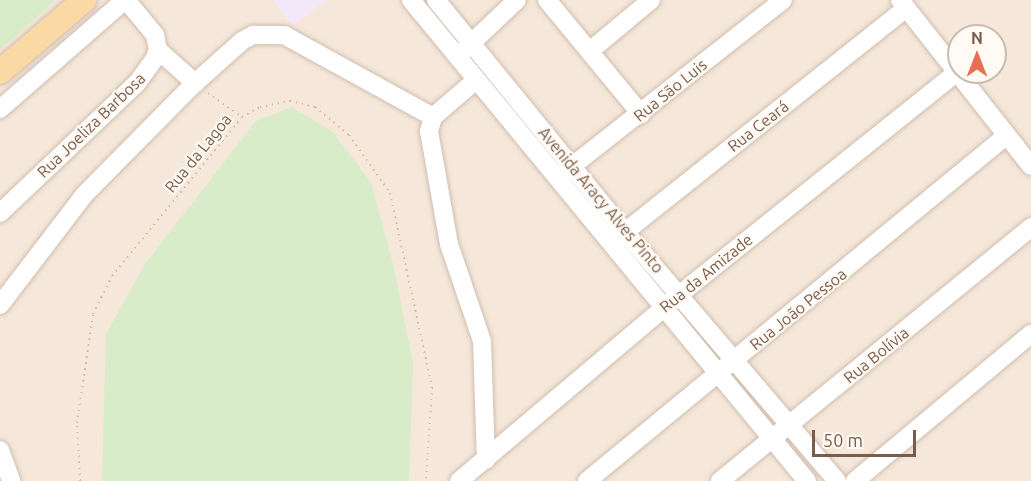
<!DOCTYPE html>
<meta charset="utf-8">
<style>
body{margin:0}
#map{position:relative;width:1031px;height:481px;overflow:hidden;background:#fdf6ec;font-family:Ubuntu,sans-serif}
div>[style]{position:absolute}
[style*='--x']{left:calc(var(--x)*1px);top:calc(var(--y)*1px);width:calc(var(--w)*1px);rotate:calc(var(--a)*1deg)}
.residential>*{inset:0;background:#f5e8da}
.education>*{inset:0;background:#f3e8fa}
.green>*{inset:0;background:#d8ecc9}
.path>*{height:2px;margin-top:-1px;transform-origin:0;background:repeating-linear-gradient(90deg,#d9b8a5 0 1.5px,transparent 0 6px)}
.roads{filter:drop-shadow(0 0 2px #d1beb0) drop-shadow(0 0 2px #d1beb0)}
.minor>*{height:18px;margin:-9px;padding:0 9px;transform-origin:9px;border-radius:9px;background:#fff}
.major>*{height:24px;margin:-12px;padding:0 12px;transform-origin:12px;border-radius:12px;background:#fbd9a5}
span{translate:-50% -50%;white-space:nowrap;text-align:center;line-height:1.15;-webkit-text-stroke:4.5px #fffaf3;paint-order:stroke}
.street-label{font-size:16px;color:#7a5c4d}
.north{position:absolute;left:947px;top:24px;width:60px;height:60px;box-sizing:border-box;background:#fffaf3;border:2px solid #cabbb1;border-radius:50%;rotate:0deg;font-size:16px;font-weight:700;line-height:24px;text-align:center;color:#7a5c4d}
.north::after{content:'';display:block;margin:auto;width:21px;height:27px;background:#e76f51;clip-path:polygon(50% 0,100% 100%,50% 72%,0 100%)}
.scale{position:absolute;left:812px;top:430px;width:104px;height:27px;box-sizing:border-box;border:3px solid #7a5c4d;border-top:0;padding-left:8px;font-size:18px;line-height:21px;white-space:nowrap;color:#7a5c4d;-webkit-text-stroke:4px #fffaf3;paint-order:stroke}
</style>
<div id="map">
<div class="residential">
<i style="clip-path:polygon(evenodd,56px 0,1031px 0,1031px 481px,0 481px,0 50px,56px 0,959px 36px,995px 36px,995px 72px,959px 72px,959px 36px)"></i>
</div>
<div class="education">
<i style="clip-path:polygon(273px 0,326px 0,293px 26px)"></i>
</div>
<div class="green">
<i style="clip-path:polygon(0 0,56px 0,0 50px)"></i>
<i style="clip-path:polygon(292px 107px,333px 132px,371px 183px,394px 268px,413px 364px,409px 481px,102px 481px,106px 334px,145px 264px,256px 121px)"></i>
</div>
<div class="path">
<i style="--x:208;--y:93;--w:42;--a:35.2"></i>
<i style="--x:80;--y:481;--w:58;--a:-93"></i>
<i style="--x:77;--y:423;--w:110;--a:-81.6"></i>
<i style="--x:93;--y:314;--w:42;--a:-63.4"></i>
<i style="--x:112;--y:276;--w:205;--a:-50.7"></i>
<i style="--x:242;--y:117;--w:21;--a:-29"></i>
<i style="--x:260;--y:107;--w:31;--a:-11"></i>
<i style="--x:290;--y:101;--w:26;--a:13"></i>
<i style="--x:315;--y:107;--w:44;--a:39.5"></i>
<i style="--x:349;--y:135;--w:71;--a:54.7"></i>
<i style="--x:390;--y:193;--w:198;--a:77.8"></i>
<i style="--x:432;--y:387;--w:94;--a:93.7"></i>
</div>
<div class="roads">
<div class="minor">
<i style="--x:411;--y:0;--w:623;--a:50.54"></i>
<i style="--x:436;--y:0;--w:299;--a:50.8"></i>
<i style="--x:625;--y:232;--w:327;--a:49.6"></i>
<i style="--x:547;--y:0;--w:148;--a:50.5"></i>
<i style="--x:900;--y:0;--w:211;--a:51.7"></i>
<i style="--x:158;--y:50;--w:50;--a:41.7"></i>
<i style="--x:195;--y:83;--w:63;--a:-41.8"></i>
<i style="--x:242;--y:41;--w:13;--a:-29"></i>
<i style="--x:253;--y:35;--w:31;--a:0"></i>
<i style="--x:284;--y:35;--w:170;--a:28.8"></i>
<i style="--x:591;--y:50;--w:78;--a:-39.8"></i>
<i style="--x:463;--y:51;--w:74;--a:-43.4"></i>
<i style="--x:476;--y:80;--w:57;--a:139.3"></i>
<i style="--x:433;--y:117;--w:15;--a:106"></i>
<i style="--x:429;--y:131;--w:115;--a:80"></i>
<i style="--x:449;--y:244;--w:102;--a:71.2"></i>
<i style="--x:482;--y:341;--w:119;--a:88.1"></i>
<i style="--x:0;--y:109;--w:166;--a:-41.1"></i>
<i style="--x:562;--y:174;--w:281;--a:-38.2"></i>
<i style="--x:0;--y:213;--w:189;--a:-43.5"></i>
<i style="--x:137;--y:83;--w:29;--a:-54"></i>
<i style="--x:154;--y:60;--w:11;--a:-68"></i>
<i style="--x:158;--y:50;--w:15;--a:-101"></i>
<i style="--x:155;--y:35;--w:45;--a:-129.6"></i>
<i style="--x:616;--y:239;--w:371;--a:-38.5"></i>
<i style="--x:0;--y:305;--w:138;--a:-52.6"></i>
<i style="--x:84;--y:195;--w:158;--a:-45.3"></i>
<i style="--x:0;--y:450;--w:33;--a:70"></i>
<i style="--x:459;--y:481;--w:289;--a:-40.2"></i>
<i style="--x:680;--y:294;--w:356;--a:-38.7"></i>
<i style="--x:587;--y:481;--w:544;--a:-39.48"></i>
<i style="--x:720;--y:481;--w:402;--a:-39.2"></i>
<i style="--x:855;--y:481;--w:229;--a:-39.9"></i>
</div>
<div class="major">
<i style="--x:0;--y:72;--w:111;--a:-40.6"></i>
</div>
</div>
<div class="street-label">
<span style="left:670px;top:90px;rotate:-39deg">Rua São Luis</span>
<span style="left:91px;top:125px;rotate:-44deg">Rua Joeliza Barbosa</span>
<span style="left:758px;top:126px;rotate:-38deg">Rua Ceará</span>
<span style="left:198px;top:153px;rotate:-51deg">Rua da Lagoa</span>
<span style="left:601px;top:200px;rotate:50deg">Avenida Aracy Alves Pinto</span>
<span style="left:706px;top:273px;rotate:-39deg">Rua da Amizade</span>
<span style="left:798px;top:309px;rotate:-39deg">Rua João Pessoa</span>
<span style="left:876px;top:355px;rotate:-39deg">Rua Bolívia</span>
</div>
<div class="north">N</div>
<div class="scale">50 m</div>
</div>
